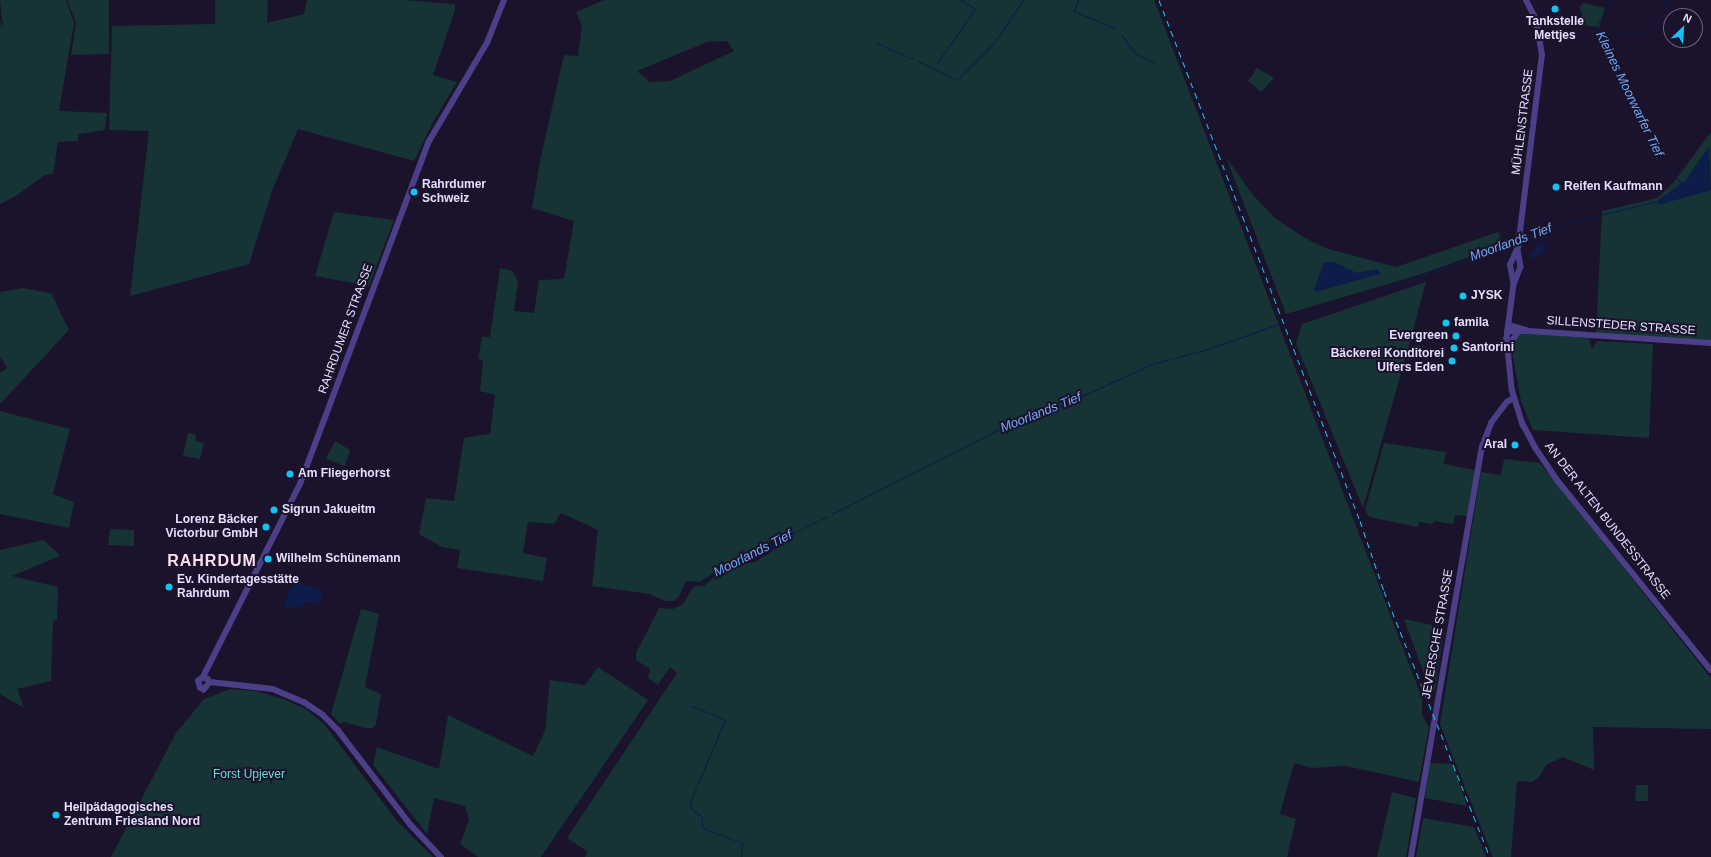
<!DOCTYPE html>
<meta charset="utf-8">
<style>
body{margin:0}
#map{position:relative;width:1711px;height:857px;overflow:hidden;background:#1a132b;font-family:Helvetica,sans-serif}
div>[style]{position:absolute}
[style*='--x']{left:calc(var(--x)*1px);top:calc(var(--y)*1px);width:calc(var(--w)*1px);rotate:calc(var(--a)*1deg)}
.green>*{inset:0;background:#163335}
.water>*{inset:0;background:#0e1c49}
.stream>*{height:1px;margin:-0.5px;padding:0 0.5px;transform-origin:0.5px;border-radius:0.5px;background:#0e1c49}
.tertiary>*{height:5.5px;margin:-2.75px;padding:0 2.75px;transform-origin:2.75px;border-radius:2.75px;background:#4b4088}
.rail>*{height:1px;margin-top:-0.5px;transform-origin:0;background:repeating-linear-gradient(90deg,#12c4f6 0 6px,transparent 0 11px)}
.dots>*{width:11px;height:11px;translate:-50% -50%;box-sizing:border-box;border:2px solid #1a132b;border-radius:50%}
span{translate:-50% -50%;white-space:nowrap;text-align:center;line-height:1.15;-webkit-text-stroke:4px #1a132b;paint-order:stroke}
.poi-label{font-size:12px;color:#e5defe;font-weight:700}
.left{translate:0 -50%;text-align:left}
.right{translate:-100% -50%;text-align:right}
.street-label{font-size:12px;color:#e5defe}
.park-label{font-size:12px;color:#6bddce}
.water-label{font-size:13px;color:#70aaf9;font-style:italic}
.district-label{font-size:16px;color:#fee0ef;font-weight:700;letter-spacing:1px}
.north{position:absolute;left:1663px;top:8px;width:40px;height:40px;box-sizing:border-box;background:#1a132b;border:1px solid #6b647f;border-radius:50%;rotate:25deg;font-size:11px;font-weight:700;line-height:16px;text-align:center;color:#e5defe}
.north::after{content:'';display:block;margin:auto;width:14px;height:18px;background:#12c4f6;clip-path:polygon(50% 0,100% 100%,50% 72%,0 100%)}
</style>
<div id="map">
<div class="green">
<i style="clip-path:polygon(0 0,66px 0,74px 23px,59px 111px,107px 113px,105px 130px,78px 134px,78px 141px,58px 142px,53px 174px,45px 175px,16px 196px,0 204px,0 21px,3px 28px)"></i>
<i style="clip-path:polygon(67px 0,109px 0,109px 54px,71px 55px,76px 23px)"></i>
<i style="clip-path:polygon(215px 0,268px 0,267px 23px,304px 14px,307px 0,404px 0,455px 4px,455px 10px,433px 75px,457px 82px,432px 124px,414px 161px,298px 129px,272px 191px,249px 264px,130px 296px,149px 131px,109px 130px,112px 26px,215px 24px)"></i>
<i style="clip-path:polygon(evenodd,604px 0,1154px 0,1422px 698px,1422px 715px,1429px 727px,1419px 782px,1346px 766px,1312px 768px,1294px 763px,1280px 814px,1296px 819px,1287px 857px,585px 857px,588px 852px,567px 838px,677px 673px,670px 667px,658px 685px,648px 678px,650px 669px,636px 660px,636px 653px,659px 608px,673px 609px,683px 604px,694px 586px,704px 586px,719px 573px,734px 566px,755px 562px,793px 538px,789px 533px,715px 571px,700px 582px,686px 581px,679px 596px,674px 601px,666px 601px,649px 594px,592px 586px,598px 530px,561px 513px,554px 524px,528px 522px,523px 553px,547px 558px,543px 581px,457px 568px,460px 550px,442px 547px,419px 534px,426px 498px,454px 501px,464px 438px,490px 434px,495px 395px,480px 391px,483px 360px,478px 359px,482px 337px,490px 337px,500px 268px,513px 271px,518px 282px,514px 311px,534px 313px,539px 280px,564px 279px,574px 221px,532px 208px,541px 156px,564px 55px,578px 56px,582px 26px,576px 12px,604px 0,727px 41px,734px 51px,670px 81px,650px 82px,637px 71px,707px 42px,727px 41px)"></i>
<i style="clip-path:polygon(1583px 3px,1605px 8px,1599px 27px,1577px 24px,1583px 14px,1579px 7px)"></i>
<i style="clip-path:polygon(1257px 68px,1274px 78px,1261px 92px,1248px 81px)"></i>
<i style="clip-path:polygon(1711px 132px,1711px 341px,1596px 333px,1602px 211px,1657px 198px,1673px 183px)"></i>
<i style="clip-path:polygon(1226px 157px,1252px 194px,1275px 218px,1303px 237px,1325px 248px,1396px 267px,1498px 232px,1502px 241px,1513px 241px,1422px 274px,1286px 314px)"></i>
<i style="clip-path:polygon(334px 212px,394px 220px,369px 286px,315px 276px)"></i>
<i style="clip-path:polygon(1426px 282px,1410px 341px,1363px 508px,1296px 344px,1302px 324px)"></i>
<i style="clip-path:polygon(23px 288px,51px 293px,69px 330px,0 404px,0 373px,7px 368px,0 356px,0 292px)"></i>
<i style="clip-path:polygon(1522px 333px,1589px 338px,1592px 349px,1597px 341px,1653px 344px,1649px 438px,1533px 430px,1521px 401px,1513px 357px,1513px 342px)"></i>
<i style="clip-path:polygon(0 411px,70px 429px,53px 494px,74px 502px,69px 528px,0 514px)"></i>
<i style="clip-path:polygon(188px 433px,195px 434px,196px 441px,204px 443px,200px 459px,183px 456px)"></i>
<i style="clip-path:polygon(335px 441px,350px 450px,345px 466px,326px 459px)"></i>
<i style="clip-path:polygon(1384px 443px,1446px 452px,1444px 464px,1475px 470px,1467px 516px,1455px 515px,1453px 524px,1434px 521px,1433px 524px,1419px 522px,1418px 527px,1369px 517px,1365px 510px)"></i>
<i style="clip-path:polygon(1504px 459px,1540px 463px,1711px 678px,1711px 729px,1593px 727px,1594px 770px,1563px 757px,1546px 765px,1539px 777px,1532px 782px,1517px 781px,1511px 857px,1493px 857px,1440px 724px,1481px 472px,1501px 475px)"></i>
<i style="clip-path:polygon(110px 529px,134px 530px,134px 546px,108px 545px)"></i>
<i style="clip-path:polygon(44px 540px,60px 556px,12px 576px,58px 587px,57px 620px,53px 621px,51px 681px,17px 689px,24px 708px,0 694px,0 550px)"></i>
<i style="clip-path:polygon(361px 609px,379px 614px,365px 687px,381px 694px,376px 724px,373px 728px,366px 728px,344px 722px,340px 724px,331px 714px)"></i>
<i style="clip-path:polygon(1404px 619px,1436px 626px,1444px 631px,1435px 690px,1430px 690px)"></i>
<i style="clip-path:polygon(598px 667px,648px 700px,541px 857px,478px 857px,460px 844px,469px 820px,465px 806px,434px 798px,427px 834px,373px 765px,377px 747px,439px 769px,448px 715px,533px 756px,545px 731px,550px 680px,585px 685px)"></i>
<i style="clip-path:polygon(230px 689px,255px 691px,283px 699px,306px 709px,324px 724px,397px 821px,433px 857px,111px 857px,176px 733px,204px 699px)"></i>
<i style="clip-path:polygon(1430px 763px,1453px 764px,1467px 806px,1425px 798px)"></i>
<i style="clip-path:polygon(1636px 785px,1648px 785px,1648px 801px,1635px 801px)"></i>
<i style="clip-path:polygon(1392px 792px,1416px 798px,1406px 857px,1377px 857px)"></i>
<i style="clip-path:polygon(1423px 818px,1474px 827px,1486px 857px,1416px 857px)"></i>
</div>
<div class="water">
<i style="clip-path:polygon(1709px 146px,1711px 190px,1658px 205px,1658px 200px,1685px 181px)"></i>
<i style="clip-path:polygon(1539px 242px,1546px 243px,1542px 253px,1530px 260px,1531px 254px)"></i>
<i style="clip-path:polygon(1324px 262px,1334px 262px,1357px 273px,1378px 269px,1380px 274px,1316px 292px,1314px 289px)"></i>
<i style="clip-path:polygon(296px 583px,322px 589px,320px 605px,308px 601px,300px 608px,287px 607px,285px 604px,289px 589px)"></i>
</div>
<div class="stream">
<i style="--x:1078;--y:0;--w:12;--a:110"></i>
<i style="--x:1074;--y:11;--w:43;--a:23"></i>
<i style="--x:1615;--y:0;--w:31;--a:127"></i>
<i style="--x:1596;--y:25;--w:6;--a:90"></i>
<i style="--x:1596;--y:31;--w:139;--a:64"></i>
<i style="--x:1657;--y:156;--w:37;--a:49"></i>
<i style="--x:1669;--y:0;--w:8;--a:130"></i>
<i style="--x:1664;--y:6;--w:13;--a:51"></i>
<i style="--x:1652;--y:26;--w:21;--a:-28"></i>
<i style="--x:1620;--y:33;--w:23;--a:0"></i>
<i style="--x:1121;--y:34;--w:24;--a:54"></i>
<i style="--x:1135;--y:53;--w:25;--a:27"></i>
<i style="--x:876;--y:43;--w:40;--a:23.4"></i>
<i style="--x:917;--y:61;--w:44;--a:25.4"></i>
<i style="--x:957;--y:80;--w:51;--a:-45"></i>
<i style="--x:993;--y:44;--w:53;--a:-55.7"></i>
<i style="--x:937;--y:63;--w:66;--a:-54.9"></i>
<i style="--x:975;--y:9;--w:17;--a:-147"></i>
<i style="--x:1522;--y:241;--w:43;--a:-23"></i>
<i style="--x:1562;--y:224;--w:99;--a:-13.5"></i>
<i style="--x:1294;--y:319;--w:83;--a:-17.6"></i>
<i style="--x:1373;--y:294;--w:153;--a:-20.3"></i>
<i style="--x:1285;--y:321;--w:5;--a:-11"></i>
<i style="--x:832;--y:514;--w:214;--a:-26.9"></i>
<i style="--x:1023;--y:417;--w:20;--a:-9"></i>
<i style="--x:1043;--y:414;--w:120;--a:-24.6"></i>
<i style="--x:1152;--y:364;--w:58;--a:-15"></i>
<i style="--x:1208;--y:349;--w:77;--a:-19.6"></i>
<i style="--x:701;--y:584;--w:13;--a:-45"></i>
<i style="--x:710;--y:575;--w:132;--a:-26.6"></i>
<i style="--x:692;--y:706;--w:36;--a:23"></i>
<i style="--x:725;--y:720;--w:89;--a:113.1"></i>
<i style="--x:690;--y:802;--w:6;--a:81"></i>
<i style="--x:691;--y:808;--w:14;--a:39"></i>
<i style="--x:702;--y:817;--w:9;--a:90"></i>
<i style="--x:702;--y:826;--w:6;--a:39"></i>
<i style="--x:707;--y:830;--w:37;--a:20"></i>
<i style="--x:742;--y:843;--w:14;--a:94"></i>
</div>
<div class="tertiary">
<i style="--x:1518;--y:250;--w:17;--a:80"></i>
<i style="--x:1521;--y:267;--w:18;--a:112"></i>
<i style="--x:1514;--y:284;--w:54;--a:97.4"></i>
<i style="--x:1507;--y:338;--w:51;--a:84.4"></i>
<i style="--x:1512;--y:389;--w:37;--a:73"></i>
<i style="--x:1523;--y:424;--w:26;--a:62"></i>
<i style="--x:1535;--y:447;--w:41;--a:55.9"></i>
<i style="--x:1558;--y:481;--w:243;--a:51"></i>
<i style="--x:1513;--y:281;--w:16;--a:-101"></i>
<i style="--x:1510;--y:265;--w:20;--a:-66"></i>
<i style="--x:1518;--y:247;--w:193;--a:-82.9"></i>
<i style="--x:1542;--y:55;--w:36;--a:-100"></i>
<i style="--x:1536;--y:20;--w:22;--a:-117"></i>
<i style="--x:1508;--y:325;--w:20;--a:15"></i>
<i style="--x:1507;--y:331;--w:22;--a:0"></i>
<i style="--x:1529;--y:331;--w:182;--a:3.8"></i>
<i style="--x:1508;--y:346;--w:17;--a:-54"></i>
<i style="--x:203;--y:677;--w:5;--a:22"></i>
<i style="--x:208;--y:679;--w:4;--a:63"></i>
<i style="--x:210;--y:683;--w:9;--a:131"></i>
<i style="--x:204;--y:690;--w:4;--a:-153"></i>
<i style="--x:200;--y:688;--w:7;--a:-106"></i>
<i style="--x:198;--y:681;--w:6;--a:-39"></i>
<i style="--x:203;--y:677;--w:216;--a:-63.3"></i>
<i style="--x:300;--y:484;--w:364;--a:-69.4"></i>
<i style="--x:428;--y:143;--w:116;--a:-59.5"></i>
<i style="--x:487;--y:43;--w:46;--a:-68.4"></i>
<i style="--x:210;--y:682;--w:63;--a:6.3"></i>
<i style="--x:273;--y:689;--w:34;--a:23"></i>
<i style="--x:304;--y:702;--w:23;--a:34"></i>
<i style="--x:323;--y:715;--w:21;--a:45"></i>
<i style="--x:338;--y:730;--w:120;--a:52.5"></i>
<i style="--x:411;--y:825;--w:44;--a:46.8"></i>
<i style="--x:1411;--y:857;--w:416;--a:-80.2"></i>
<i style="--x:1482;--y:447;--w:26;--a:-69"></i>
<i style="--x:1491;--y:423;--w:26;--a:-53"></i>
<i style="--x:1507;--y:402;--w:8;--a:-30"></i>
</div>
<div class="rail">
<i style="--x:1159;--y:0;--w:558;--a:68.9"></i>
<i style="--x:1360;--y:521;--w:74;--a:71.1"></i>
<i style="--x:1384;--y:591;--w:286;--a:68.3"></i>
</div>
<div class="dots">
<i style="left:1555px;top:9px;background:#12c4f6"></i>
<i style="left:1556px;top:187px;background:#12c4f6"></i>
<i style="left:414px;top:192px;background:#12c4f6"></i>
<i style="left:1463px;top:296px;background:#12c4f6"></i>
<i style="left:1446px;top:323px;background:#12c4f6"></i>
<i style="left:1456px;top:336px;background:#12c4f6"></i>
<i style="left:1454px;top:348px;background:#12c4f6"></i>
<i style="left:1452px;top:361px;background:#12c4f6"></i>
<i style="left:1515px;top:445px;background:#12c4f6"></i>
<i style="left:290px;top:474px;background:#12c4f6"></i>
<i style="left:274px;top:510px;background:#12c4f6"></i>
<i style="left:266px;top:527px;background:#12c4f6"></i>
<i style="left:268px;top:559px;background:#12c4f6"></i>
<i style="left:169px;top:587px;background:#12c4f6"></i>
<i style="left:56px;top:815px;background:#12c4f6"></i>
</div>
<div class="poi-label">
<span style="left:1555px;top:29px">Tankstelle<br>Mettjes</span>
<span class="left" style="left:422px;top:192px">Rahrdumer<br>Schweiz</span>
<span class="left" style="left:1564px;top:187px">Reifen Kaufmann</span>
<span class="left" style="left:1471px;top:296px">JYSK</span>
<span class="left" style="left:1454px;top:323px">famila</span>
<span class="right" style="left:1448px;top:336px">Evergreen</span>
<span class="left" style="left:1462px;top:348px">Santorini</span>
<span class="right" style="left:1444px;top:361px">Bäckerei Konditorei<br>Ulfers Eden</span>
<span class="right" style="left:1507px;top:445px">Aral</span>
<span class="left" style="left:298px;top:474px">Am Fliegerhorst</span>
<span class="left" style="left:282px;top:510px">Sigrun Jakueitm</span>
<span class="right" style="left:258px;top:527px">Lorenz Bäcker<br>Victorbur GmbH</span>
<span class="left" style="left:276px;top:559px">Wilhelm Schünemann</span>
<span class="left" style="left:177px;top:587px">Ev. Kindertagesstätte<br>Rahrdum</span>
<span class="left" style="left:64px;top:815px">Heilpädagogisches<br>Zentrum Friesland Nord</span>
</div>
<div class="street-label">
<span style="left:1523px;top:122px;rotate:-83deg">MÜHLENSTRASSE</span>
<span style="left:1621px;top:326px;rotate:4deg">SILLENSTEDER STRASSE</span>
<span style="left:346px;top:329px;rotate:-70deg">RAHRDUMER STRASSE</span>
<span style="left:1607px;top:521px;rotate:52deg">AN DER ALTEN BUNDESSTRASSE</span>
<span style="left:1438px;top:634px;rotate:-80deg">JEVERSCHE STRASSE</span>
</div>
<div class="park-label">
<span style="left:249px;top:775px">Forst Upjever</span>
</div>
<div class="water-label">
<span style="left:1629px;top:94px;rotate:64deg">Kleines Moorwarfer Tief</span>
<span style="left:1511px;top:243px;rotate:-20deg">Moorlands Tief</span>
<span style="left:1041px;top:413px;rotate:-22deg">Moorlands Tief</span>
<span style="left:753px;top:554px;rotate:-27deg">Moorlands Tief</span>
</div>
<div class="district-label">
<span style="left:212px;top:561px">RAHRDUM</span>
</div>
<div class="north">N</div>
</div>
